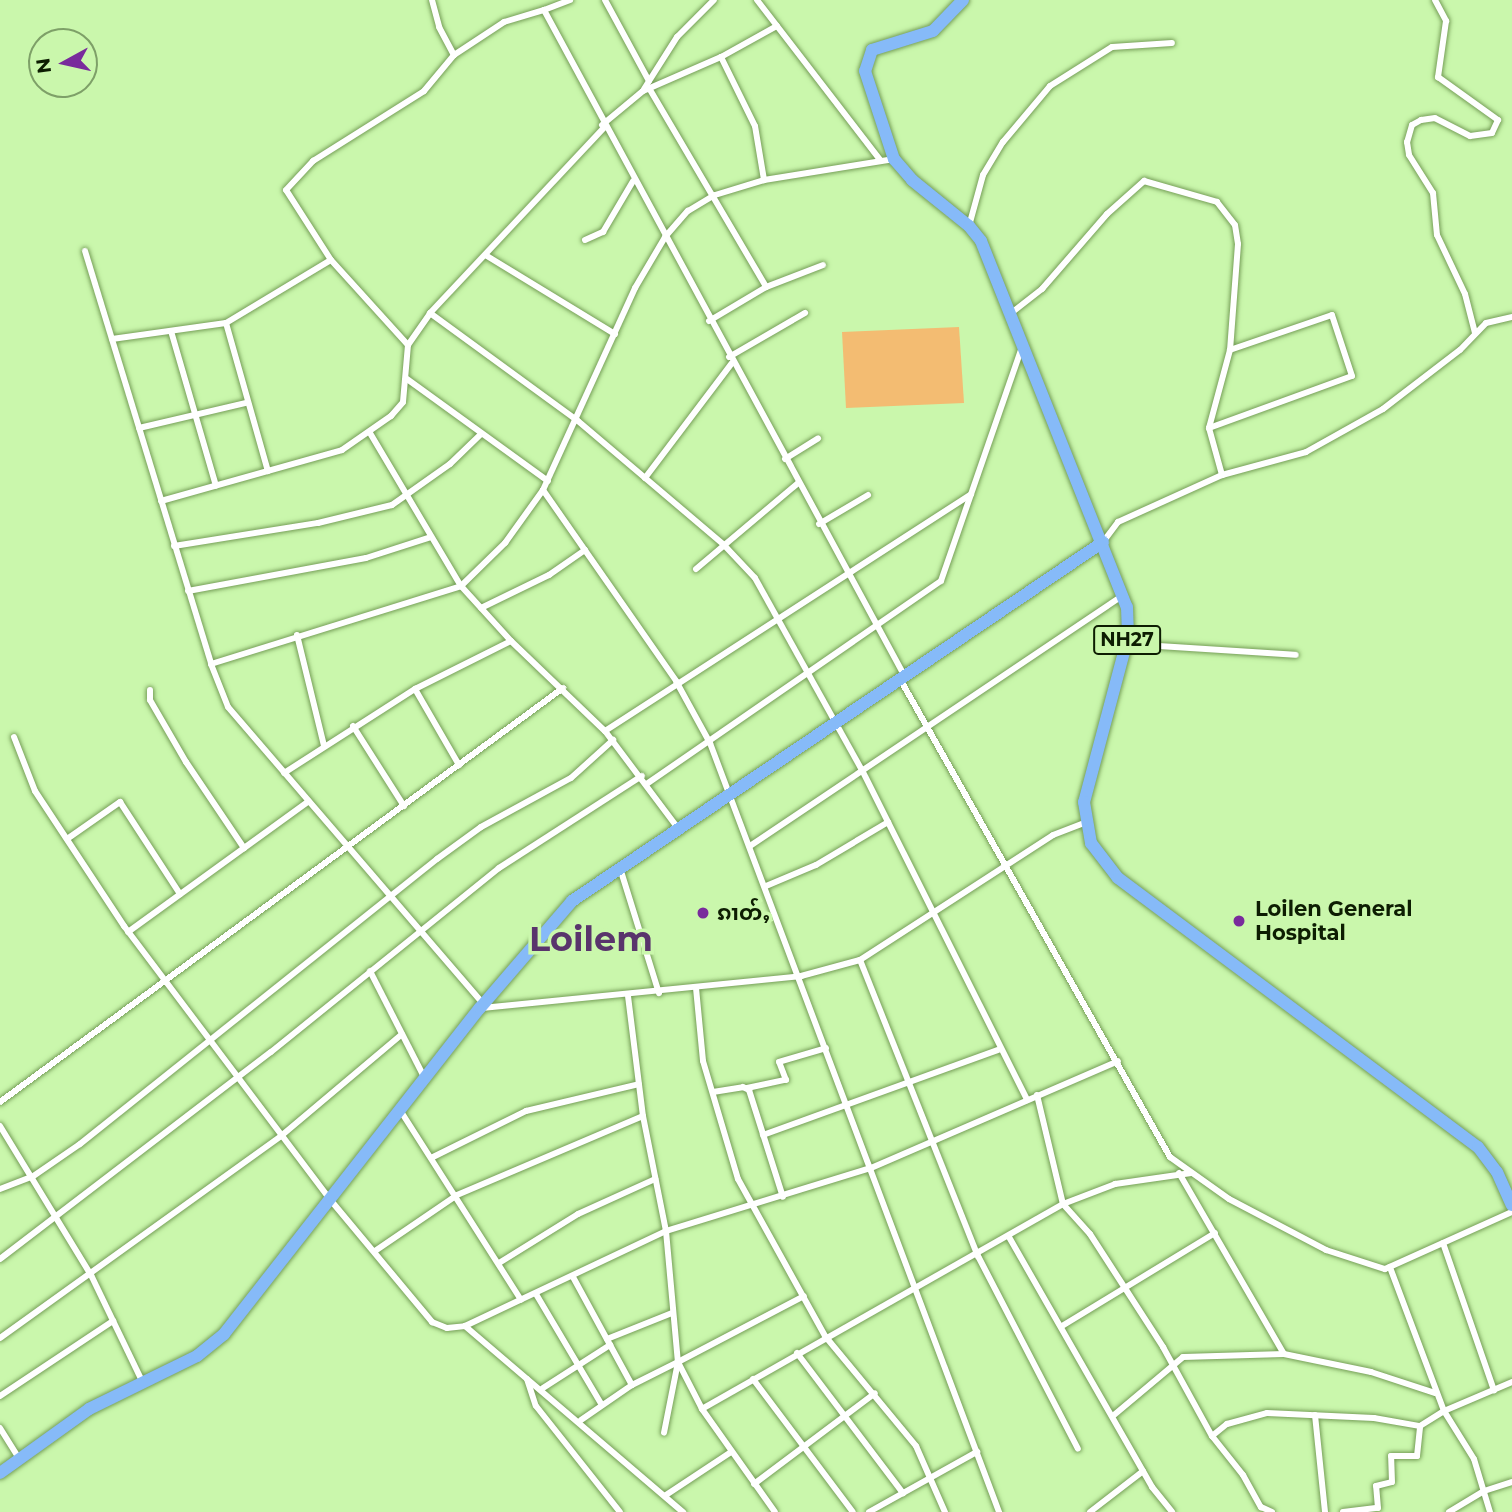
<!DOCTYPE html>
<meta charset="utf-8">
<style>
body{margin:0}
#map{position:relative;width:1512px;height:1512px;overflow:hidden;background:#caf7ac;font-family:Montserrat,"Noto Sans Myanmar",sans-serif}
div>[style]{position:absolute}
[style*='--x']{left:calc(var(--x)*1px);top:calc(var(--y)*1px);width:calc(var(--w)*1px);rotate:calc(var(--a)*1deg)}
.green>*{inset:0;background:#f3bc72}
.roads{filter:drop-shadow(0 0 2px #769f58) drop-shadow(0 0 2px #769f58)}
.street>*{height:6px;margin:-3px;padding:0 3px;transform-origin:3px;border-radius:3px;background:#fff}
.highway>*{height:12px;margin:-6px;padding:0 6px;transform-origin:6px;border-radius:6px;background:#86baf8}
.dots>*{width:19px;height:19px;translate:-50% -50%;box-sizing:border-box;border:4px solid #caf7ac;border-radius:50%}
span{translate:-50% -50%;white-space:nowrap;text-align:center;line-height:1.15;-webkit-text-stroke:7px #caf7ac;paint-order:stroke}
.shield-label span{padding:2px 5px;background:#caf7ac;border:2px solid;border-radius:5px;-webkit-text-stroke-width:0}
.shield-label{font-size:19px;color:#0d1d02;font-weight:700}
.poi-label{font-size:21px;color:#0d1d02;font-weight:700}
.left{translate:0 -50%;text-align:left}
.town-label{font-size:35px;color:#59346c;font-weight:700}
.north{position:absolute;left:28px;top:28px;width:70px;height:70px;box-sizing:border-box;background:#caf7ac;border:2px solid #7ea068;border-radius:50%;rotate:262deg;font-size:19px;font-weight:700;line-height:28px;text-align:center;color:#0d1d02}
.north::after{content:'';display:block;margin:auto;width:24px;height:32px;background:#792b9c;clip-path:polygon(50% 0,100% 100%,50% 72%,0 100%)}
</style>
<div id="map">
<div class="green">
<i style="clip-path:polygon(959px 327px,964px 403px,846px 408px,842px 332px)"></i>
</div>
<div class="roads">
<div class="street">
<i style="--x:432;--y:0;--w:28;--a:75"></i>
<i style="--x:439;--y:27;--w:32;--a:62"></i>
<i style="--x:605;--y:0;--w:92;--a:61.5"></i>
<i style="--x:757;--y:0;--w:203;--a:52.4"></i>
<i style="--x:1435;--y:0;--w:24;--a:62"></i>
<i style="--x:1446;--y:21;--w:57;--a:98.1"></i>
<i style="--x:1438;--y:77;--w:74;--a:35.6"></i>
<i style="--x:1498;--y:120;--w:14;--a:115"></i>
<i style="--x:1492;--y:133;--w:22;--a:172"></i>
<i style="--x:1470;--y:136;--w:39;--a:-153"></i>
<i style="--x:1435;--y:118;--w:14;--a:172"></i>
<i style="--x:1421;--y:120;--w:10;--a:151"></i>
<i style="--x:1412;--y:125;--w:18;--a:106"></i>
<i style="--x:1407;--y:142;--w:13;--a:81"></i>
<i style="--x:1409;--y:155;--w:45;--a:57.7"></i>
<i style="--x:1433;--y:193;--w:42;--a:84.6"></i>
<i style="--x:1437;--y:235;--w:65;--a:64.6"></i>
<i style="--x:1465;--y:294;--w:40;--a:75.6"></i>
<i style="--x:544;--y:10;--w:28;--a:-21"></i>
<i style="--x:721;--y:57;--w:77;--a:63.8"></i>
<i style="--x:755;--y:126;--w:55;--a:80.5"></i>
<i style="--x:649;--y:88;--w:231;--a:59.5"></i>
<i style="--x:644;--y:89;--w:62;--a:-57.6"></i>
<i style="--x:677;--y:37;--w:52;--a:-45"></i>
<i style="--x:602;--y:125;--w:53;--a:-39.7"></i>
<i style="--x:643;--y:91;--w:85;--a:-23.6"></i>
<i style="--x:721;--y:57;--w:64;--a:-29"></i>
<i style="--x:969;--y:226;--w:53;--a:-74.6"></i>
<i style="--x:983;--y:175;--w:39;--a:-59"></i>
<i style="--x:1003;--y:142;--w:73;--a:-50"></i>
<i style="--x:1050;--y:86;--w:73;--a:-32.2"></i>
<i style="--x:1112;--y:47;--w:60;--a:-3.8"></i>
<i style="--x:585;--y:240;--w:20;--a:-24"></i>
<i style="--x:603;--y:232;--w:59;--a:-59.5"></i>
<i style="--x:85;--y:251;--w:432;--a:73"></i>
<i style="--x:211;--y:664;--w:46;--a:68.4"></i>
<i style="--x:228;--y:707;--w:391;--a:49.3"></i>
<i style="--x:487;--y:256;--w:150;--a:31.4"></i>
<i style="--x:430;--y:313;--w:183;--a:36.1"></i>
<i style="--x:578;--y:421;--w:192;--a:40.3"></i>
<i style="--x:724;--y:545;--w:45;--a:46.8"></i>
<i style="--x:755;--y:578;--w:220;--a:60.9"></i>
<i style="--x:862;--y:770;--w:369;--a:63.4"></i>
<i style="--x:1010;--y:314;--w:41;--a:-38"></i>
<i style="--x:1042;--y:289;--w:99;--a:-49.1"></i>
<i style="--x:1107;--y:214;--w:50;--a:-41.7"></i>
<i style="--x:1144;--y:181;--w:76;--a:16"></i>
<i style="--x:1217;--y:202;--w:29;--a:52"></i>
<i style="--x:1235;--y:225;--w:19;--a:81"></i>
<i style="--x:1238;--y:244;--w:106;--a:94.3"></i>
<i style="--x:1230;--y:350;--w:81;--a:105.1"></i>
<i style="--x:1209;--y:428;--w:49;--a:74.5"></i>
<i style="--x:709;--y:321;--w:66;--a:-30.8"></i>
<i style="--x:766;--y:287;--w:61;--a:-21.1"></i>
<i style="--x:226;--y:323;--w:154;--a:74.2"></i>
<i style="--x:171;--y:331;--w:161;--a:73.8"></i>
<i style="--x:112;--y:339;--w:115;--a:-8"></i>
<i style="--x:226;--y:323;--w:122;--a:-31"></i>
<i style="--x:408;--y:345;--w:115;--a:-132.2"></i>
<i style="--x:331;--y:260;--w:83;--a:-122.7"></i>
<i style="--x:286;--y:190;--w:40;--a:-47"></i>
<i style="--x:313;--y:161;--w:131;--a:-32.2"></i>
<i style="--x:424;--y:91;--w:47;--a:-50.2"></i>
<i style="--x:454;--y:55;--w:60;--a:-33.4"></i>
<i style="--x:504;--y:22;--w:42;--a:-16.7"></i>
<i style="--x:544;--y:10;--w:756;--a:61.57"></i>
<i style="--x:729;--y:357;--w:88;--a:-30.1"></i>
<i style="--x:407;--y:379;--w:174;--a:35.9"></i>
<i style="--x:139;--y:428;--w:110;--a:-13.2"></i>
<i style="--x:1209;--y:428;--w:152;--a:-20"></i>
<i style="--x:1352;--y:376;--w:64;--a:-108.2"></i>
<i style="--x:1332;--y:315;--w:108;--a:161.1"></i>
<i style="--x:370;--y:433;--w:178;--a:59.3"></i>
<i style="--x:461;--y:586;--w:74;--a:47.7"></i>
<i style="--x:511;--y:641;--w:130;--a:43.8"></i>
<i style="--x:605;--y:731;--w:120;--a:53.1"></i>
<i style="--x:785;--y:459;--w:39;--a:-32"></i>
<i style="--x:645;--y:478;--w:144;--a:-52.9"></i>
<i style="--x:543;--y:490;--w:233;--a:55.1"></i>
<i style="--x:676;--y:681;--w:71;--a:61.3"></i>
<i style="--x:710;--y:743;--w:822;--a:69.4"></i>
<i style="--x:161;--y:501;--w:188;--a:-15.7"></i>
<i style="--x:342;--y:450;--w:60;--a:-34.8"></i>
<i style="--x:391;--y:416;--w:18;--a:-49"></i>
<i style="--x:403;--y:402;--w:57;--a:-85"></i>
<i style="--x:408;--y:345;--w:39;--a:-55"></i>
<i style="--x:430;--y:313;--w:254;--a:-46.8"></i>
<i style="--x:819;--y:524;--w:57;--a:-30.6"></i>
<i style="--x:1103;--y:542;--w:25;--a:-53"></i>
<i style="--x:1118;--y:522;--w:114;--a:-24.3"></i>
<i style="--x:1222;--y:475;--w:87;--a:-15.3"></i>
<i style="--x:1306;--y:452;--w:88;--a:-29.2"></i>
<i style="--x:1383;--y:409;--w:97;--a:-37.5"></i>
<i style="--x:1460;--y:350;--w:37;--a:-46"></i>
<i style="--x:1486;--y:323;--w:27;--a:-13"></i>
<i style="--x:174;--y:546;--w:146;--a:-9.1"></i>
<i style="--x:318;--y:523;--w:76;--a:-13.7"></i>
<i style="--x:392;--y:505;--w:71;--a:-35.3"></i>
<i style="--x:450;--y:464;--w:43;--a:-44.1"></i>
<i style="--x:696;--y:569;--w:133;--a:-40.1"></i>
<i style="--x:188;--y:591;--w:181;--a:-10.5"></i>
<i style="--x:366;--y:558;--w:68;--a:-17.9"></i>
<i style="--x:481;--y:608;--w:76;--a:-25.9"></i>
<i style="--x:549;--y:575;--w:44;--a:-34.8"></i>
<i style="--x:297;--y:635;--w:114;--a:76.3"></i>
<i style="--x:1127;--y:644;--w:169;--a:3.7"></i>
<i style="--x:211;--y:664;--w:262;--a:-17.3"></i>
<i style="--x:461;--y:586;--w:62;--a:-44.3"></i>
<i style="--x:505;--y:543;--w:65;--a:-54.4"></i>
<i style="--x:543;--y:490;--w:222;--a:-65.5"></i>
<i style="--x:635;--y:288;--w:59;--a:-59.5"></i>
<i style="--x:665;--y:237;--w:35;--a:-49"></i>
<i style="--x:688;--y:211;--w:31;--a:-31"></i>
<i style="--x:715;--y:195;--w:51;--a:-17"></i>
<i style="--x:764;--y:180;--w:132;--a:-9.2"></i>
<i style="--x:900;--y:679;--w:549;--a:60.54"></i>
<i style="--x:1170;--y:1157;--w:72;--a:35.4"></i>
<i style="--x:1229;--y:1199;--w:110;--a:27.7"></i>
<i style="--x:1326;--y:1250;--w:62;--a:17.9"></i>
<i style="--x:1385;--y:1269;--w:139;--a:-24.2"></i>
<i style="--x:415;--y:689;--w:88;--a:59.9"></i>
<i style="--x:150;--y:690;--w:10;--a:90"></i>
<i style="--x:150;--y:700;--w:72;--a:59.9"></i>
<i style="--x:186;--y:762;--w:104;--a:56"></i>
<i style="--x:353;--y:726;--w:95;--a:57.5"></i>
<i style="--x:605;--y:731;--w:436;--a:-32.9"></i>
<i style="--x:14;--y:737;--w:58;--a:68.7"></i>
<i style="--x:35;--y:791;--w:162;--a:56.6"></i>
<i style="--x:124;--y:926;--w:339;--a:53"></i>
<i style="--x:328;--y:1197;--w:163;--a:50.2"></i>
<i style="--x:432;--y:1322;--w:16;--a:22"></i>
<i style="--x:447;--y:1328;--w:18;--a:-6"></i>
<i style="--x:465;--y:1326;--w:222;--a:-25.3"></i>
<i style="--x:666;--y:1231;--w:214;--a:-17.1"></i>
<i style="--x:871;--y:1168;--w:269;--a:-23.4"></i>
<i style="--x:284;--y:773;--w:156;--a:-32.7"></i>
<i style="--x:415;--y:689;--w:107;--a:-26.6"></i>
<i style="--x:648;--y:783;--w:356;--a:-34.6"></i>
<i style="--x:941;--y:581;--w:248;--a:-70.9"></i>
<i style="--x:67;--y:839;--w:65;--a:-34.9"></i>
<i style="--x:120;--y:802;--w:110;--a:56.9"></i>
<i style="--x:750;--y:846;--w:448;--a:-33.9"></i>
<i style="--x:620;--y:868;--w:131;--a:72.7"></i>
<i style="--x:766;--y:886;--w:54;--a:-22.8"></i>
<i style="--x:816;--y:865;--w:84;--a:-30.8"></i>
<i style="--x:128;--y:932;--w:223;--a:-35.9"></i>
<i style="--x:860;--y:960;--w:319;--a:68.3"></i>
<i style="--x:978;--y:1256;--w:217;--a:62.6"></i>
<i style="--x:370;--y:971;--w:119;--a:63"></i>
<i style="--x:696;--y:988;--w:73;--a:84.5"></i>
<i style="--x:703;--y:1061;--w:123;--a:73.5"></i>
<i style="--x:738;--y:1179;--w:179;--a:61"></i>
<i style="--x:825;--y:1336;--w:143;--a:50.4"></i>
<i style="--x:916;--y:1446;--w:72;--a:66.3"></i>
<i style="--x:628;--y:996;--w:121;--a:82.9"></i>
<i style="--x:643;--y:1116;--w:117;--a:78.7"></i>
<i style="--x:666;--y:1231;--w:132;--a:84.8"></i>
<i style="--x:678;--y:1362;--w:53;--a:62.9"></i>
<i style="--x:702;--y:1409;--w:126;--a:54.7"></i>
<i style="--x:482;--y:1008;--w:321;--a:-5.7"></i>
<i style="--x:801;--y:976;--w:61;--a:-15.2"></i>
<i style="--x:860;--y:960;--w:230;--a:-32.9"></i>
<i style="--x:1053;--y:835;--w:34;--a:-21"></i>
<i style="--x:747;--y:1088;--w:40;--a:-12"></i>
<i style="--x:786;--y:1080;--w:19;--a:-111"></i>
<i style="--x:779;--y:1062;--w:49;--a:-16.6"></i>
<i style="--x:713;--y:1092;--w:30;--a:-9"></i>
<i style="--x:743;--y:1087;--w:7;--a:27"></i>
<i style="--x:749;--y:1090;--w:112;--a:72.4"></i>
<i style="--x:1037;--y:1095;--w:112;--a:76.6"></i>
<i style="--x:1063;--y:1204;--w:40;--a:48"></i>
<i style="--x:1090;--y:1234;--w:135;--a:57.1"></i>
<i style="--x:1163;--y:1347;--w:102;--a:61.2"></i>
<i style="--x:1212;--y:1436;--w:50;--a:51.5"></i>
<i style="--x:1243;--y:1475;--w:37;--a:61"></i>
<i style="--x:1261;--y:1507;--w:12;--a:24"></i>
<i style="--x:0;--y:1102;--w:699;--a:-36.33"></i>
<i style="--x:400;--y:1110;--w:225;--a:57.5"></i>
<i style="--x:0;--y:1126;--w:175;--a:58.6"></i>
<i style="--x:91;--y:1275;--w:118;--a:64.3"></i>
<i style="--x:763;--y:1135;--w:250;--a:-19.9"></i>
<i style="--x:433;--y:1157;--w:104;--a:-26.3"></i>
<i style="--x:526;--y:1111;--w:116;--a:-13.4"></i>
<i style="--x:1179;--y:1173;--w:209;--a:59.9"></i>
<i style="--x:1284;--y:1354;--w:89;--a:11.7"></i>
<i style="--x:1371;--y:1372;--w:67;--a:18.2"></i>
<i style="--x:0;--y:1189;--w:34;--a:-21"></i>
<i style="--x:32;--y:1177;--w:58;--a:-34.5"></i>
<i style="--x:80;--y:1144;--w:457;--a:-38.6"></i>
<i style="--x:437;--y:859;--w:54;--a:-36"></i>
<i style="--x:481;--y:827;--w:102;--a:-28.6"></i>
<i style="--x:571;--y:778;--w:57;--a:-42.1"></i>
<i style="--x:1009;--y:1237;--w:288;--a:60.2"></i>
<i style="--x:1152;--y:1487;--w:32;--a:51"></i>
<i style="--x:1443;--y:1243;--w:156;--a:70.9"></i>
<i style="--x:375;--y:1251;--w:99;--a:-34.3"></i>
<i style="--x:457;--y:1195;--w:202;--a:-23"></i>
<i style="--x:0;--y:1259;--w:341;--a:-37.4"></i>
<i style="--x:271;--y:1052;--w:293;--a:-38.9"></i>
<i style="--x:499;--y:868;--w:170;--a:-32.8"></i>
<i style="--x:499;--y:1263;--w:93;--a:-31.8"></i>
<i style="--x:578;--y:1214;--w:85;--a:-24.4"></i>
<i style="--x:573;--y:1277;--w:123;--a:61.4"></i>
<i style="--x:536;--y:1294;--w:129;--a:59.3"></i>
<i style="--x:465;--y:1326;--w:287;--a:40.5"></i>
<i style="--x:1062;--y:1326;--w:179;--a:-31.3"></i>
<i style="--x:0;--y:1338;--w:346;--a:-35.7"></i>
<i style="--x:281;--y:1136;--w:158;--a:-40.1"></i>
<i style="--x:607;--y:1339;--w:70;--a:-21.8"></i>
<i style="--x:797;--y:1353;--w:176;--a:52.9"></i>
<i style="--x:678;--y:1362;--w:142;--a:-27.6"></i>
<i style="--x:527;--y:1379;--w:28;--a:72"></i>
<i style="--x:536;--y:1406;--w:135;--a:51.6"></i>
<i style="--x:753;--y:1379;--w:166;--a:53.1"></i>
<i style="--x:543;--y:1388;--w:80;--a:-32.7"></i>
<i style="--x:0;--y:1396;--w:136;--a:-33.6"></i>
<i style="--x:702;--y:1409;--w:415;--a:-29.6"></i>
<i style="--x:1063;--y:1204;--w:56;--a:-21"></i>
<i style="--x:1115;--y:1184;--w:77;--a:-8.2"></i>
<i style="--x:1114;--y:1415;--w:90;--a:-40"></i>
<i style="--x:1183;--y:1357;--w:101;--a:-1.7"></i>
<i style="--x:1315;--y:1415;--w:98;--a:84.1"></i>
<i style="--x:581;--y:1420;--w:62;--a:-34.5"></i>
<i style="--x:632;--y:1385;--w:51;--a:-26.6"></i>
<i style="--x:678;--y:1362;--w:72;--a:101.2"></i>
<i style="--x:0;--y:1428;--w:36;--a:58"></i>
<i style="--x:1212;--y:1436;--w:19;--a:-39"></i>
<i style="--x:1227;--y:1424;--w:41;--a:-15.4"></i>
<i style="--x:1267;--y:1413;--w:107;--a:2.7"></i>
<i style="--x:1374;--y:1418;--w:47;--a:9.9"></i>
<i style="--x:1420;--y:1426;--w:28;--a:-32"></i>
<i style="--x:1444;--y:1411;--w:154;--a:-110.6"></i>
<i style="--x:754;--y:1484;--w:151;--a:-36.9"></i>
<i style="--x:666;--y:1495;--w:78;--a:-33.5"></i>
<i style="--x:869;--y:1512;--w:124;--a:-29.1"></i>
<i style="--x:1090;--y:1512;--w:67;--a:-37.7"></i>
<i style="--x:1343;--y:1512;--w:35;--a:-7"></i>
<i style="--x:1378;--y:1508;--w:22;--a:-95"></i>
<i style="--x:1376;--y:1486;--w:16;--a:-14"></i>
<i style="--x:1392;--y:1482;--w:26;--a:-92"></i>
<i style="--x:1391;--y:1456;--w:26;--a:0"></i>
<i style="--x:1417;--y:1456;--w:30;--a:-84"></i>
<i style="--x:1449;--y:1512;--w:41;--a:-31"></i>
<i style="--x:1484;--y:1491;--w:29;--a:-18"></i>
<i style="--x:1490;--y:1512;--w:55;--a:-106.8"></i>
<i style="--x:1474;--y:1459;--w:57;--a:-122"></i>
<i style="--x:1444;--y:1411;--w:74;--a:-23.1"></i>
</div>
<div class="highway">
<i style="--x:963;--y:0;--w:43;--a:134.1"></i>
<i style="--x:933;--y:31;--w:64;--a:162.7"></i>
<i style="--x:872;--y:50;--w:22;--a:108"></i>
<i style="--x:865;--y:71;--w:93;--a:71.8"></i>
<i style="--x:894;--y:159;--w:28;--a:49"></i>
<i style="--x:912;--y:180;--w:73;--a:38.9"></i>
<i style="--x:969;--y:226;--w:19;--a:51"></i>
<i style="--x:981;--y:241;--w:394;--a:68.3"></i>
<i style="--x:1127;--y:607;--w:30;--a:88"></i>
<i style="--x:1128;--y:637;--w:171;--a:104.9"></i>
<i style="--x:1084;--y:802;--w:42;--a:80.3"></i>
<i style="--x:1091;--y:843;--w:44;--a:52.4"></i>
<i style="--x:1118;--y:878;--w:449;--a:36.8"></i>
<i style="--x:1478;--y:1147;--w:31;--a:53"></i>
<i style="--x:1497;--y:1172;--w:36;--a:66"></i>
<i style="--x:0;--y:1473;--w:110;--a:-35.7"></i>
<i style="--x:89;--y:1409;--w:120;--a:-26.1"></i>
<i style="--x:197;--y:1356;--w:35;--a:-39"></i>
<i style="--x:224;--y:1334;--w:415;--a:-51.9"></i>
<i style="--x:480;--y:1008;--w:141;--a:-49.3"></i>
<i style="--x:572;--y:901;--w:641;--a:-34.06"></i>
</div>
</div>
<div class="dots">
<i style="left:703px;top:913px;background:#792b9c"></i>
<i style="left:1239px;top:921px;background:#792b9c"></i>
</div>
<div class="shield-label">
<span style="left:1127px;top:640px">NH27</span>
</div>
<div class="poi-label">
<span class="left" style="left:1255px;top:921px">Loilen General<br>Hospital</span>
<span class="left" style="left:717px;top:913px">ၵၢတ်ႇ</span>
</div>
<div class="town-label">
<span style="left:591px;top:939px">Loilem</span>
</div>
<div class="north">N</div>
</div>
